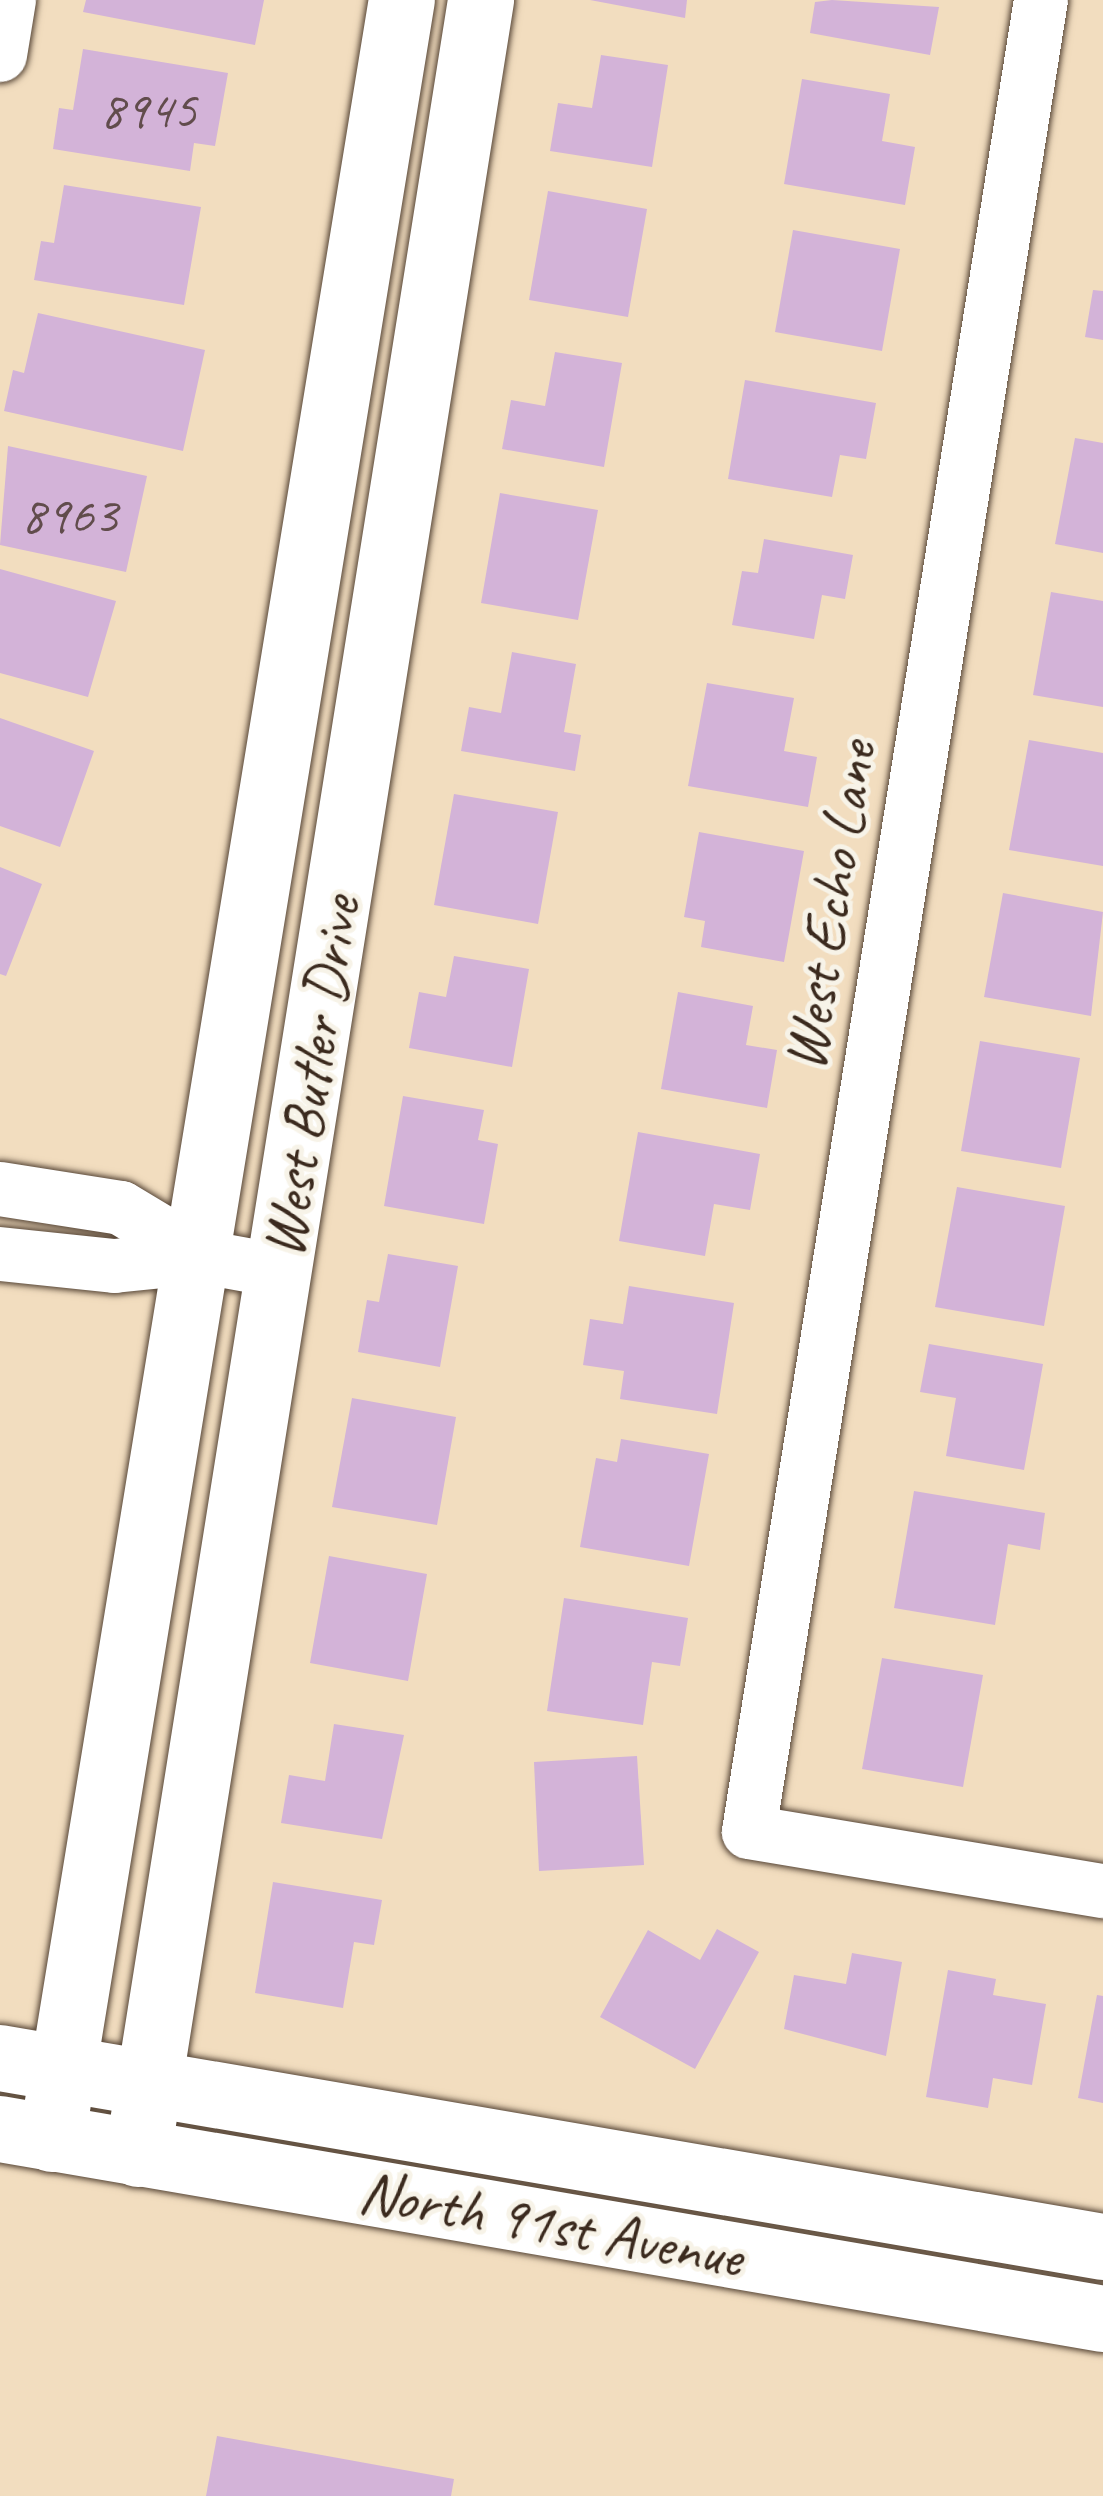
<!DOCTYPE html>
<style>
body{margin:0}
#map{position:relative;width:1103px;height:2496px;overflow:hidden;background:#f2ddbf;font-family:Caveat,sans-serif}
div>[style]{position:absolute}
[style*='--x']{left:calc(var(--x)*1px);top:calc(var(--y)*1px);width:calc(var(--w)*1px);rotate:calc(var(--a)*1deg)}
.building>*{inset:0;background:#d3b3d8}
.roads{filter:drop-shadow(0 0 3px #564536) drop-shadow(0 0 3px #564536)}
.street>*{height:54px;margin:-27px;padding:0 27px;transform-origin:27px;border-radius:27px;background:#fff}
.secondary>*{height:66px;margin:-33px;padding:0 33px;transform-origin:33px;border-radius:33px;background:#fff}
span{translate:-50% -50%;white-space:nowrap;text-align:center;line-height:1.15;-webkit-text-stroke:10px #f7f3e8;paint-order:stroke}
.number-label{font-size:54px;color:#614c4c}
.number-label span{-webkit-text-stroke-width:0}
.street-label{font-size:60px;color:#3b2a1e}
</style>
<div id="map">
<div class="building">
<i style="clip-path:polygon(86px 0,264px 0,255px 45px,83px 12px)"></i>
<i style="clip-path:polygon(590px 0,687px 0,685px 18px)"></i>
<i style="clip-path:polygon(832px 0,939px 7px,930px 55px,810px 33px,815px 2px)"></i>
<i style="clip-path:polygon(83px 49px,228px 73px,215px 146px,194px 143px,190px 171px,53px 149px,59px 108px,73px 110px)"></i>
<i style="clip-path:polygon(601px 55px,668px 65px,652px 167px,550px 151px,558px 103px,592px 108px)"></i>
<i style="clip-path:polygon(802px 79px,890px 94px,882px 141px,915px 147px,905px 205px,784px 184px)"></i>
<i style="clip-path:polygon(64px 185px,201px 207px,184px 305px,34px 280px,41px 241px,54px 243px)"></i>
<i style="clip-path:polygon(548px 191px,647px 209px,628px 317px,529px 300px)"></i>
<i style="clip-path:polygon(793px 230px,900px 249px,882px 351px,775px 332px)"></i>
<i style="clip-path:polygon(1093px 290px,1103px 291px,1103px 340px,1085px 337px)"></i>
<i style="clip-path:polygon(38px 313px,205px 350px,183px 451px,4px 411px,13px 370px,24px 373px)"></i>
<i style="clip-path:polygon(555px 352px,622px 363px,604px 467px,502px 449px,511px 400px,545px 406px)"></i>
<i style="clip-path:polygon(745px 380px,876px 403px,866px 459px,840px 455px,832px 497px,728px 479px)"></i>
<i style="clip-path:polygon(1075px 438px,1103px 443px,1103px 553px,1055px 544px)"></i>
<i style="clip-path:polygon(8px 446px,147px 476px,126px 572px,0 545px)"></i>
<i style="clip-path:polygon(500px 493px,598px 510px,578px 620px,481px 603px)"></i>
<i style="clip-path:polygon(764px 539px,853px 555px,845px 599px,822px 595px,814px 639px,732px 625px,742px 571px,758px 573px)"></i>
<i style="clip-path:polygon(0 569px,116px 601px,88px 697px,0 673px)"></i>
<i style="clip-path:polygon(1051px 592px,1103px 601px,1103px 707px,1033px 695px)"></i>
<i style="clip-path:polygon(512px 652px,576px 664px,564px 732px,581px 735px,575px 771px,461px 751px,469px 707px,501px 713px)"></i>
<i style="clip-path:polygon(707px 683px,794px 698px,784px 751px,817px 757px,808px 807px,688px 786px)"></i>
<i style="clip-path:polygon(0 718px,94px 751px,60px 847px,0 826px)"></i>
<i style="clip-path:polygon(1029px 740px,1103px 753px,1103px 866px,1009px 850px)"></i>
<i style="clip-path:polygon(454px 794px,558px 812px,538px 924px,434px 905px)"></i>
<i style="clip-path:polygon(699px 832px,804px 851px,784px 962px,701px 947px,705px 921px,684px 917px)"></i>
<i style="clip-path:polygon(0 867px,42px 884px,6px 976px,0 974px)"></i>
<i style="clip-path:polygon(1003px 893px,1103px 912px,1091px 1016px,984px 997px)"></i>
<i style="clip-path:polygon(454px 956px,529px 969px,512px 1067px,409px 1048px,419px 992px,446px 997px)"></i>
<i style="clip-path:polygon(678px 992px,753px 1006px,746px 1045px,777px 1050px,767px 1108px,661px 1089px)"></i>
<i style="clip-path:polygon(980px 1041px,1080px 1058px,1061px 1168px,961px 1151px)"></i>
<i style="clip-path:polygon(403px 1096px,484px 1110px,478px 1140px,498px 1144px,484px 1224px,384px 1206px)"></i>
<i style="clip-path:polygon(638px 1132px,760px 1154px,750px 1210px,714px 1204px,705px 1256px,619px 1241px)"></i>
<i style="clip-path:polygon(957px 1187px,1065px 1206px,1044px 1326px,935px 1307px)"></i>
<i style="clip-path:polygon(388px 1254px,458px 1266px,440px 1367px,358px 1352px,367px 1300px,379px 1302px)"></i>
<i style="clip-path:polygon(629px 1286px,734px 1303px,717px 1414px,620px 1399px,624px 1371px,583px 1365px,590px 1319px,623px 1324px)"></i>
<i style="clip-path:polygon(929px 1344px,1043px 1364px,1024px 1470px,946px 1456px,956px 1398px,920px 1392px)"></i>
<i style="clip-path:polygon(352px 1398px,456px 1417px,437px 1525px,332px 1507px)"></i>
<i style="clip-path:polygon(621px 1439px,709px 1454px,689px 1566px,580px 1547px,596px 1458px,617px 1462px)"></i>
<i style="clip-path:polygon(914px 1491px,1045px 1513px,1040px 1550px,1008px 1544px,995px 1625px,894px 1608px)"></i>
<i style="clip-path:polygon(329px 1556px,427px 1574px,408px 1681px,310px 1663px)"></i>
<i style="clip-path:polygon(564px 1598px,688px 1618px,680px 1666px,652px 1662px,643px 1725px,547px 1711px)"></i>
<i style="clip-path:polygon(882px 1658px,983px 1675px,963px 1787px,862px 1769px)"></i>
<i style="clip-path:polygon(334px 1724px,404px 1735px,382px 1839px,281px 1823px,289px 1775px,325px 1781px)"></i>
<i style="clip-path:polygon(637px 1756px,644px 1865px,539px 1871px,534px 1762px)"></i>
<i style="clip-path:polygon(273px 1882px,382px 1900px,374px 1945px,354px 1942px,343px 2008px,255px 1993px)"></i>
<i style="clip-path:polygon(717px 1929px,759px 1952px,695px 2069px,600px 2017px,648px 1930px,700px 1960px)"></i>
<i style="clip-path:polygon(852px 1953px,902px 1962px,886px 2056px,784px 2029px,794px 1975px,846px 1984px)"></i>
<i style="clip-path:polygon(948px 1970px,996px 1979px,993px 1995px,1046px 2004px,1032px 2085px,993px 2078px,988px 2108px,926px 2097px)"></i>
<i style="clip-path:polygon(1097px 1995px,1103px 1996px,1103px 2103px,1078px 2098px)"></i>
<i style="clip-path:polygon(217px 2436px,454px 2479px,451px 2496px,206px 2496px)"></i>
</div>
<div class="roads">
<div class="street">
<i style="--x:1041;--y:0;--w:1855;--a:99.06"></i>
<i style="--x:749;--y:1832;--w:359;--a:9.5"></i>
<i style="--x:0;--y:55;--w:56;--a:-80.7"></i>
<i style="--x:0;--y:1189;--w:122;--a:8.9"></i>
<i style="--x:121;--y:1208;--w:96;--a:30.9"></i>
<i style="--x:0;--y:1254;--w:115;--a:6"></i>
<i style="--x:114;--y:1266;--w:89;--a:-5.8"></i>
<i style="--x:203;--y:1257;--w:78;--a:10.3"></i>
</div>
<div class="secondary">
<i style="--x:0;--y:2058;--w:1119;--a:9.72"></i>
<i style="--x:0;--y:2129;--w:1119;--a:9.77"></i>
<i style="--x:52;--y:2139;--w:2167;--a:-80.71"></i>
<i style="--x:138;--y:2154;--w:2181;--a:-80.95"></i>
</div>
</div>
<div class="number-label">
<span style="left:148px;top:109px">8945</span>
<span style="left:69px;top:514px">8963</span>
</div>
<div class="street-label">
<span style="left:830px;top:906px;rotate:-81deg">West Echo Lane</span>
<span style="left:311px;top:1077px;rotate:-81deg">West Butler Drive</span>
<span style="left:551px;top:2224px;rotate:10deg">North 91st Avenue</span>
</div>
</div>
